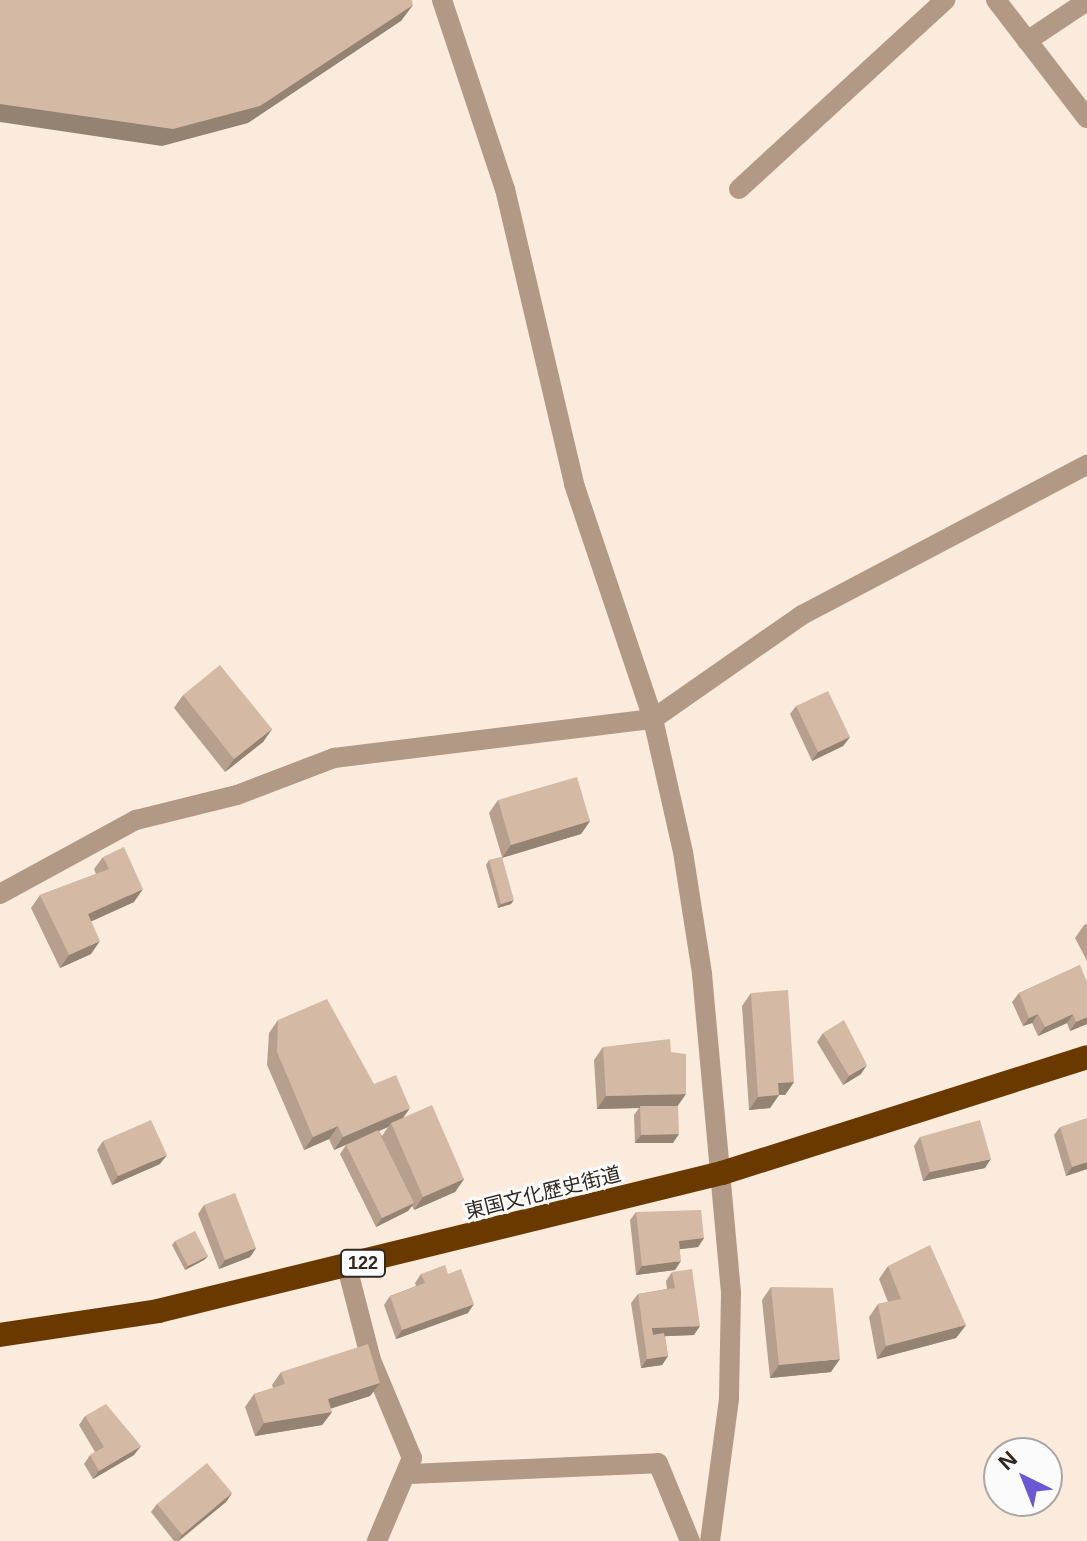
<!DOCTYPE html>
<meta charset="utf-8">
<style>
body{margin:0}
#map{position:relative;width:1087px;height:1541px;overflow:hidden;background:#fbebdd;font-family:Helvetica,"Noto Sans JP",sans-serif}
div>[style]{position:absolute}
[style*='--x']{left:calc(var(--x)*1px);top:calc(var(--y)*1px);width:calc(var(--w)*1px);rotate:calc(var(--a)*1deg)}
.minor>*{height:20px;margin:-10px;padding:0 10px;transform-origin:10px;border-radius:10px;background:#b29985}
.highway>*{height:24px;margin:-12px;padding:0 12px;transform-origin:12px;border-radius:12px;background:#6a3900}
.wall>*{inset:0;background:#b69f8d}
.shaded-wall>*{inset:0;background:#948273}
.building>*{inset:0;background:#d4b9a4}
span{translate:-50% -50%;white-space:nowrap;text-align:center;line-height:1.15;-webkit-text-stroke:6px #fbfbfb;paint-order:stroke}
.shield-label span{padding:2px 6px;background:#fbfbfb;border:2px solid;border-radius:6px;-webkit-text-stroke-width:0}
.shield-label{font-size:18px;color:#31271f;font-weight:700}
.street-label{font-size:20px;color:#31271f}
.north{position:absolute;left:983px;top:1437px;width:80px;height:80px;box-sizing:border-box;background:#fbfbfb;border:2px solid #aaa6a3;border-radius:50%;rotate:317deg;font-size:22px;font-weight:700;line-height:32px;text-align:center;color:#31271f}
.north::after{content:'';display:block;margin:auto;width:28px;height:36px;background:#6b59d3;clip-path:polygon(50% 0,100% 100%,50% 72%,0 100%)}
</style>
<div id="map">
<div class="minor">
<i style="--x:442;--y:0;--w:199;--a:71.6"></i>
<i style="--x:505;--y:189;--w:303;--a:76.8"></i>
<i style="--x:574;--y:484;--w:248;--a:71.4"></i>
<i style="--x:653;--y:719;--w:136;--a:77.3"></i>
<i style="--x:683;--y:852;--w:123;--a:81.1"></i>
<i style="--x:702;--y:974;--w:320;--a:84.8"></i>
<i style="--x:731;--y:1293;--w:106;--a:91.1"></i>
<i style="--x:729;--y:1399;--w:143;--a:97.6"></i>
<i style="--x:996;--y:0;--w:149;--a:52.4"></i>
<i style="--x:1027;--y:41;--w:72;--a:-33.7"></i>
<i style="--x:739;--y:189;--w:280;--a:-42.5"></i>
<i style="--x:0;--y:894;--w:155;--a:-28.6"></i>
<i style="--x:136;--y:820;--w:104;--a:-13.9"></i>
<i style="--x:237;--y:795;--w:104;--a:-20.9"></i>
<i style="--x:334;--y:758;--w:321;--a:-7"></i>
<i style="--x:653;--y:719;--w:182;--a:-34.9"></i>
<i style="--x:802;--y:615;--w:322;--a:-27.8"></i>
<i style="--x:347;--y:1267;--w:96;--a:75.5"></i>
<i style="--x:371;--y:1360;--w:106;--a:67.3"></i>
<i style="--x:412;--y:1458;--w:90;--a:112.9"></i>
<i style="--x:410;--y:1474;--w:248;--a:-2.5"></i>
<i style="--x:658;--y:1463;--w:84;--a:67.7"></i>
</div>
<div class="highway">
<i style="--x:0;--y:1335;--w:160;--a:-8.6"></i>
<i style="--x:158;--y:1311;--w:581;--a:-13.75"></i>
<i style="--x:722;--y:1173;--w:383;--a:-17.6"></i>
</div>
<div class="wall">
<i style="clip-path:polygon(183px 695px,272px 729px,263px 742px,225px 772px,174px 708px)"></i>
<i style="clip-path:polygon(796px 706px,850px 737px,843px 746px,812px 761px,790px 714px)"></i>
<i style="clip-path:polygon(498px 800px,590px 821px,581px 834px,502px 857px,511px 904px,498px 908px,486px 865px,489px 860px,502px 857px,489px 813px)"></i>
<i style="clip-path:polygon(103px 857px,134px 902px,91px 921px,91px 954px,60px 968px,31px 908px,40px 895px,96px 874px,94px 869px)"></i>
<i style="clip-path:polygon(1087px 924px,1087px 961px,1075px 938px,1084px 925px)"></i>
<i style="clip-path:polygon(1080px 965px,1087px 1024px,1070px 1031px,1067px 1023px,1038px 1036px,1032px 1023px,1023px 1026px,1012px 1002px,1019px 993px)"></i>
<i style="clip-path:polygon(751px 993px,794px 1082px,785px 1095px,779px 1095px,770px 1108px,749px 1110px,742px 1006px)"></i>
<i style="clip-path:polygon(evenodd,278px 1020px,374px 1084px,404px 1118px,464px 1179px,455px 1192px,414px 1210px,412px 1206px,408px 1211px,376px 1227px,340px 1154px,346px 1145px,356px 1140px,334px 1150px,329px 1139px,304px 1150px,267px 1065px,269px 1033px,278px 1020px,388px 1127px,382px 1136px,379px 1131px,388px 1127px)"></i>
<i style="clip-path:polygon(823px 1033px,861px 1074px,843px 1085px,817px 1042px)"></i>
<i style="clip-path:polygon(603px 1047px,671px 1052px,677px 1106px,673px 1143px,635px 1143px,634px 1115px,639px 1108px,597px 1109px,594px 1060px)"></i>
<i style="clip-path:polygon(1060px 1127px,1087px 1169px,1066px 1176px,1054px 1135px)"></i>
<i style="clip-path:polygon(920px 1137px,985px 1168px,923px 1181px,914px 1146px)"></i>
<i style="clip-path:polygon(103px 1141px,160px 1164px,112px 1185px,97px 1150px)"></i>
<i style="clip-path:polygon(204px 1205px,256px 1248px,250px 1257px,219px 1269px,198px 1214px)"></i>
<i style="clip-path:polygon(636px 1212px,704px 1238px,698px 1247px,680px 1249px,675px 1270px,636px 1275px,630px 1220px)"></i>
<i style="clip-path:polygon(175px 1241px,208px 1256px,204px 1260px,185px 1270px,172px 1245px)"></i>
<i style="clip-path:polygon(888px 1266px,966px 1325px,956px 1338px,877px 1359px,869px 1317px,878px 1304px,888px 1302px,879px 1279px)"></i>
<i style="clip-path:polygon(672px 1272px,694px 1335px,665px 1336px,668px 1356px,662px 1365px,641px 1368px,631px 1303px,638px 1294px,667px 1289px,666px 1281px)"></i>
<i style="clip-path:polygon(421px 1274px,448px 1274px,468px 1313px,396px 1339px,384px 1305px,390px 1296px,416px 1286px,415px 1283px)"></i>
<i style="clip-path:polygon(771px 1287px,831px 1372px,770px 1378px,762px 1300px)"></i>
<i style="clip-path:polygon(281px 1372px,380px 1383px,370px 1396px,330px 1409px,332px 1412px,322px 1425px,255px 1436px,245px 1407px,254px 1394px,273px 1388px,272px 1385px)"></i>
<i style="clip-path:polygon(85px 1416px,134px 1455px,93px 1479px,84px 1464px,90px 1455px,95px 1452px,79px 1425px)"></i>
<i style="clip-path:polygon(232px 1493px,226px 1502px,179px 1541px,174px 1541px,151px 1512px,157px 1504px)"></i>
</div>
<div class="shaded-wall">
<i style="clip-path:polygon(413px 5px,401px 21px,248px 123px,162px 146px,0 122px,0 104px)"></i>
<i style="clip-path:polygon(272px 729px,263px 742px,225px 772px,234px 759px)"></i>
<i style="clip-path:polygon(850px 737px,843px 746px,812px 761px,818px 752px)"></i>
<i style="clip-path:polygon(590px 821px,581px 834px,502px 858px,511px 845px)"></i>
<i style="clip-path:polygon(143px 889px,134px 902px,79px 927px,88px 914px)"></i>
<i style="clip-path:polygon(514px 900px,511px 904px,498px 908px,501px 904px)"></i>
<i style="clip-path:polygon(100px 941px,91px 954px,60px 968px,69px 955px)"></i>
<i style="clip-path:polygon(1038px 1014px,1032px 1023px,1023px 1026px,1029px 1018px)"></i>
<i style="clip-path:polygon(1073px 1014px,1067px 1023px,1038px 1036px,1045px 1027px)"></i>
<i style="clip-path:polygon(1087px 1017px,1087px 1024px,1070px 1031px,1076px 1022px)"></i>
<i style="clip-path:polygon(867px 1065px,861px 1074px,843px 1085px,849px 1076px)"></i>
<i style="clip-path:polygon(794px 1082px,785px 1095px,779px 1095px,770px 1108px,749px 1110px,758px 1097px,778px 1083px)"></i>
<i style="clip-path:polygon(686px 1094px,677px 1107px,597px 1109px,606px 1096px)"></i>
<i style="clip-path:polygon(410px 1108px,401px 1121px,391px 1123px,388px 1127px,334px 1150px,343px 1137px)"></i>
<i style="clip-path:polygon(338px 1126px,329px 1139px,304px 1150px,313px 1137px)"></i>
<i style="clip-path:polygon(679px 1134px,673px 1143px,635px 1143px,641px 1135px)"></i>
<i style="clip-path:polygon(167px 1155px,160px 1164px,112px 1185px,118px 1176px)"></i>
<i style="clip-path:polygon(991px 1159px,985px 1168px,923px 1181px,930px 1172px)"></i>
<i style="clip-path:polygon(1087px 1162px,1087px 1169px,1066px 1176px,1072px 1167px)"></i>
<i style="clip-path:polygon(464px 1179px,455px 1192px,414px 1210px,423px 1197px)"></i>
<i style="clip-path:polygon(414px 1203px,408px 1211px,376px 1227px,382px 1218px)"></i>
<i style="clip-path:polygon(704px 1238px,698px 1247px,673px 1250px,679px 1241px)"></i>
<i style="clip-path:polygon(256px 1248px,250px 1257px,219px 1269px,225px 1260px)"></i>
<i style="clip-path:polygon(208px 1256px,204px 1260px,185px 1270px,188px 1266px)"></i>
<i style="clip-path:polygon(681px 1261px,675px 1270px,636px 1275px,642px 1266px)"></i>
<i style="clip-path:polygon(474px 1304px,468px 1313px,396px 1339px,402px 1330px)"></i>
<i style="clip-path:polygon(966px 1325px,956px 1338px,877px 1359px,886px 1346px)"></i>
<i style="clip-path:polygon(700px 1326px,694px 1335px,646px 1337px,652px 1328px)"></i>
<i style="clip-path:polygon(668px 1356px,662px 1365px,641px 1368px,647px 1359px)"></i>
<i style="clip-path:polygon(840px 1359px,831px 1372px,770px 1378px,779px 1365px)"></i>
<i style="clip-path:polygon(380px 1383px,370px 1396px,319px 1412px,328px 1399px)"></i>
<i style="clip-path:polygon(332px 1412px,322px 1425px,255px 1436px,264px 1423px)"></i>
<i style="clip-path:polygon(141px 1446px,134px 1455px,93px 1479px,99px 1471px)"></i>
<i style="clip-path:polygon(232px 1493px,226px 1502px,178px 1541px,182px 1535px)"></i>
</div>
<div class="building">
<i style="clip-path:polygon(0 0,412px 0,413px 5px,260px 106px,173px 129px,0 104px)"></i>
<i style="clip-path:polygon(220px 665px,272px 729px,234px 759px,183px 695px)"></i>
<i style="clip-path:polygon(828px 691px,850px 737px,818px 752px,796px 706px)"></i>
<i style="clip-path:polygon(577px 777px,590px 821px,511px 845px,498px 800px)"></i>
<i style="clip-path:polygon(124px 847px,143px 889px,88px 914px,100px 941px,69px 955px,40px 895px,109px 869px,103px 857px)"></i>
<i style="clip-path:polygon(502px 857px,514px 900px,501px 904px,489px 860px)"></i>
<i style="clip-path:polygon(1080px 965px,1087px 982px,1087px 1017px,1076px 1022px,1073px 1014px,1045px 1027px,1038px 1014px,1029px 1018px,1019px 993px)"></i>
<i style="clip-path:polygon(788px 990px,794px 1082px,778px 1083px,779px 1095px,758px 1097px,751px 993px)"></i>
<i style="clip-path:polygon(327px 999px,374px 1084px,396px 1075px,410px 1108px,343px 1137px,338px 1126px,313px 1137px,277px 1052px,278px 1020px)"></i>
<i style="clip-path:polygon(844px 1020px,867px 1065px,849px 1076px,823px 1033px)"></i>
<i style="clip-path:polygon(670px 1039px,671px 1052px,686px 1054px,686px 1094px,606px 1096px,603px 1047px)"></i>
<i style="clip-path:polygon(432px 1105px,464px 1179px,423px 1197px,391px 1123px)"></i>
<i style="clip-path:polygon(640px 1106px,678px 1106px,679px 1134px,641px 1135px)"></i>
<i style="clip-path:polygon(1087px 1118px,1087px 1162px,1072px 1167px,1060px 1127px)"></i>
<i style="clip-path:polygon(151px 1120px,167px 1155px,118px 1176px,103px 1141px)"></i>
<i style="clip-path:polygon(980px 1120px,991px 1159px,930px 1172px,920px 1137px)"></i>
<i style="clip-path:polygon(378px 1130px,414px 1203px,382px 1218px,346px 1145px)"></i>
<i style="clip-path:polygon(235px 1193px,256px 1248px,225px 1260px,204px 1205px)"></i>
<i style="clip-path:polygon(701px 1210px,704px 1238px,679px 1241px,681px 1261px,642px 1266px,636px 1212px)"></i>
<i style="clip-path:polygon(195px 1231px,208px 1256px,188px 1266px,175px 1241px)"></i>
<i style="clip-path:polygon(930px 1245px,966px 1325px,886px 1346px,878px 1304px,901px 1299px,888px 1266px)"></i>
<i style="clip-path:polygon(445px 1265px,448px 1274px,461px 1269px,474px 1304px,402px 1330px,390px 1296px,425px 1283px,421px 1274px)"></i>
<i style="clip-path:polygon(692px 1269px,700px 1326px,652px 1328px,653px 1335px,664px 1333px,668px 1356px,647px 1359px,638px 1294px,675px 1288px,672px 1272px)"></i>
<i style="clip-path:polygon(771px 1287px,833px 1288px,840px 1359px,779px 1365px)"></i>
<i style="clip-path:polygon(368px 1344px,380px 1383px,328px 1399px,332px 1412px,264px 1423px,254px 1394px,285px 1384px,281px 1372px)"></i>
<i style="clip-path:polygon(106px 1404px,141px 1446px,99px 1471px,90px 1455px,104px 1447px,85px 1416px)"></i>
<i style="clip-path:polygon(207px 1463px,232px 1493px,182px 1535px,157px 1504px)"></i>
</div>
<div class="shield-label">
<span style="left:363px;top:1263px">122</span>
</div>
<div class="street-label">
<span style="left:543px;top:1193px;rotate:-14deg">東国文化歴史街道</span>
</div>
<div class="north">N</div>
</div>
